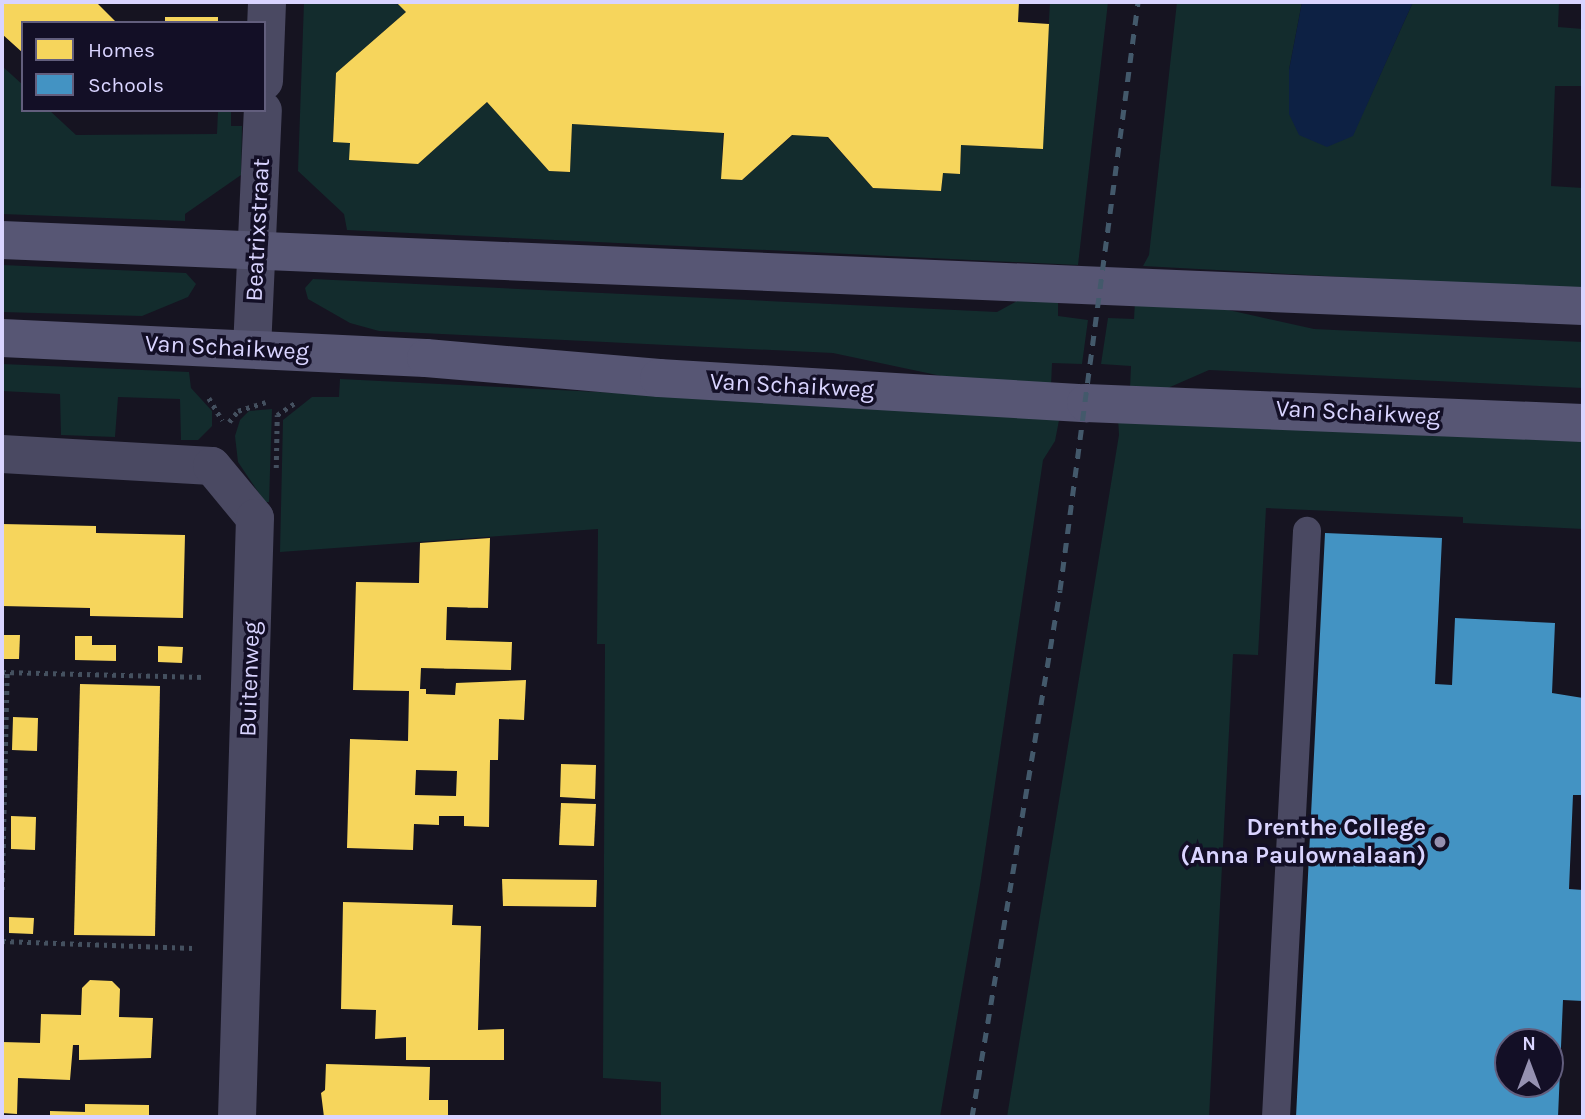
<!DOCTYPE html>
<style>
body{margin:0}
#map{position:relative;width:1585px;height:1119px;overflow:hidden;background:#161421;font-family:Karla,sans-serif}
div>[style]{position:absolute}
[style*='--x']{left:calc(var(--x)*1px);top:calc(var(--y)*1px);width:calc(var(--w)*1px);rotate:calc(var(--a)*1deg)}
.green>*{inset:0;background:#132c2d}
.water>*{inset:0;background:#0d2144}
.homes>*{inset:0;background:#f6d55c}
.schools>*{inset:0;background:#4393c3}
.path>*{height:4.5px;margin-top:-2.25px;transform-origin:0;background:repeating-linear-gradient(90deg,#44505f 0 3.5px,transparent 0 8.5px)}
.lane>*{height:28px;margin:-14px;padding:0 14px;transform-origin:14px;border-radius:14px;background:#4a4962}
.street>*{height:38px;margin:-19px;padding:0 19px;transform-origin:19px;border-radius:19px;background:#4a4962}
.secondary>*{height:38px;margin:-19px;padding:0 19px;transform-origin:19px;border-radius:19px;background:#575674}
.rail>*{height:5px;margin-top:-2.5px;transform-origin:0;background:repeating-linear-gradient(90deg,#43596b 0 10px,transparent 0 19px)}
.dots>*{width:19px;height:19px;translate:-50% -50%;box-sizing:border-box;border:4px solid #130f26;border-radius:50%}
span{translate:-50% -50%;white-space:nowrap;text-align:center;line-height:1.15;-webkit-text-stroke:7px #130f26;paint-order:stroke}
.street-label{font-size:24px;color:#d9d4ff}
.poi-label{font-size:24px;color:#d9d4ff;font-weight:700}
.right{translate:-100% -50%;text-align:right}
.frame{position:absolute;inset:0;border:4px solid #d9d4ff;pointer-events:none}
.legend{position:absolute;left:21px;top:21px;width:245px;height:91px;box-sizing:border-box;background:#130f26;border:2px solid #625e7d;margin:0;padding:9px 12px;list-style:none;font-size:21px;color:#d9d4ff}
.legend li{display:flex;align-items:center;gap:14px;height:35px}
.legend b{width:35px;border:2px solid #625e7d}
.north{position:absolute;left:1494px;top:1028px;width:70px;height:70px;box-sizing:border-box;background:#130f26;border:2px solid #625e7d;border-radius:50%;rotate:0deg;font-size:19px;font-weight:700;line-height:28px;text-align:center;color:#d9d4ff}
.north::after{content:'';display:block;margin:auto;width:24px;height:32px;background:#9591b1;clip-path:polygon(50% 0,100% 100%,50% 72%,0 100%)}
</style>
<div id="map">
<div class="green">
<i style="clip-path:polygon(304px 2px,396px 2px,406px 12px,336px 73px,333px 141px,350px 143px,350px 160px,418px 164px,487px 102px,549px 171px,570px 172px,572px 124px,723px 133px,721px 179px,742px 180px,811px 119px,873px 188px,941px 191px,943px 173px,960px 174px,961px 145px,1042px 149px,1050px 2px,1108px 2px,1078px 265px,347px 230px,344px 214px,298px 171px)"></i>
<i style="clip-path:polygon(1177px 2px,1302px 2px,1289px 70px,1366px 106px,1413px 2px,1559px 2px,1558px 27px,1583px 29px,1583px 86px,1555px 86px,1551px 186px,1583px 188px,1583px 290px,1143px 266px,1149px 255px)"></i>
<i style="clip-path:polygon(2px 66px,23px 85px,23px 110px,49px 110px,76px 135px,217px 134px,218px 111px,231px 111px,231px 126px,242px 126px,241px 175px,185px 214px,185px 221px,2px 214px)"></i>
<i style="clip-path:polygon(2px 265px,186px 273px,196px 284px,188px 297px,142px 316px,2px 312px)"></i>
<i style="clip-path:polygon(313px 279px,997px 312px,1026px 296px,1058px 298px,1058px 316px,1088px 320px,1082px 364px,1052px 363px,1051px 386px,979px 384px,833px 353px,379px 331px,350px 323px,308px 299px,305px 288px)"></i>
<i style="clip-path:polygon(1135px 301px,1206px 305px,1314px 329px,1583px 342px,1583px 388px,1209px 370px,1161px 391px,1130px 389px,1131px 366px,1101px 364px,1108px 318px,1134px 319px)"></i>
<i style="clip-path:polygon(2px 364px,189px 372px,191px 388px,212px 411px,212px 426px,198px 440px,181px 440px,180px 399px,118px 397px,115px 437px,61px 435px,60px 394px,2px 391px)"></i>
<i style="clip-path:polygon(340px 379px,1060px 415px,1055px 441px,1043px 460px,980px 885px,940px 1117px,661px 1117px,661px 1082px,603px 1078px,605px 644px,597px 644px,598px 529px,280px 552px,283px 420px,312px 397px,339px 397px)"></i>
<i style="clip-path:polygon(272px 409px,269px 502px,265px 502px,238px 462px,235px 436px,240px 420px,249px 411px)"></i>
<i style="clip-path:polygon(1118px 417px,1583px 440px,1583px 529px,1463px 523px,1463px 517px,1266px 508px,1258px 655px,1233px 654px,1209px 1117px,1007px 1117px,1119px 435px)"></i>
</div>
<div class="water">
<i style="clip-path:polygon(1302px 2px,1413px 2px,1353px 136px,1327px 147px,1299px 135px,1289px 114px,1289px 70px)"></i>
</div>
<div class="homes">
<i style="clip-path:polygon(2px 2px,96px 2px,117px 23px,23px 23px,23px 53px,2px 34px)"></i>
<i style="clip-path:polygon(396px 2px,1019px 2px,1018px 22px,1049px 24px,1043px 149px,961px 145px,960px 174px,943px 173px,941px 191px,873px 188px,828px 137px,792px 135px,742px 180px,721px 179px,724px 133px,572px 124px,570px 172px,549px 171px,487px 102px,418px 164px,349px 160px,350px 143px,333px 142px,336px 73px,406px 12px)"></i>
<i style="clip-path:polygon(165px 17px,218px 17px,218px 23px,165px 23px)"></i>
<i style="clip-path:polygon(2px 524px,96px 526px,96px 533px,185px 535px,183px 618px,90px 616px,90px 608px,2px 606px)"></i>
<i style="clip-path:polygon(evenodd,490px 538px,488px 608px,447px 607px,446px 640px,512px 642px,511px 670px,421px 668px,420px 689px,426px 689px,426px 694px,455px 695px,456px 683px,526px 680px,524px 720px,499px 719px,498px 760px,490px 760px,489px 827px,464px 826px,464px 816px,439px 816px,439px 825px,414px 824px,413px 850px,347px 848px,350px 739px,408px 741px,409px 691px,353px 690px,356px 582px,419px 583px,420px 543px,490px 538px,416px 770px,457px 771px,456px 796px,415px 795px,416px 770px)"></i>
<i style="clip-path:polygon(2px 635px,20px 635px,19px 659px,2px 659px)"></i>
<i style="clip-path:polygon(75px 636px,92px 636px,92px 645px,116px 645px,116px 661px,75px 660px)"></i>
<i style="clip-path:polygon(158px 646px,183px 647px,182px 663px,158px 662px)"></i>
<i style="clip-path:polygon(80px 684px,160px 686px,155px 936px,74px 935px)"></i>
<i style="clip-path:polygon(13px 717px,38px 718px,37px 751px,12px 750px)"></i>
<i style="clip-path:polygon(561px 764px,596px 765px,595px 799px,560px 797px)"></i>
<i style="clip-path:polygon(561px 803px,596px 804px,594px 846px,559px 845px)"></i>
<i style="clip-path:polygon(11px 816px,36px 817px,35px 850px,11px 849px)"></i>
<i style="clip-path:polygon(502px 879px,597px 880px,596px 907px,503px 906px)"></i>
<i style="clip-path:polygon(343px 902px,453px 905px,452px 925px,481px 926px,478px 1030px,504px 1029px,504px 1060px,406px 1060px,406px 1037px,375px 1039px,376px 1010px,341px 1009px)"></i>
<i style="clip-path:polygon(9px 917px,34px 918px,33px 934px,9px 933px)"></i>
<i style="clip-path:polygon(90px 980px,112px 981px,120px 989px,119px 1017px,153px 1018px,151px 1058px,79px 1060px,79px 1045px,73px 1045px,70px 1080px,18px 1078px,17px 1114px,2px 1113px,2px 1042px,40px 1043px,41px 1014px,81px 1015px,82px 988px)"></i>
<i style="clip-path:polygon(326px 1064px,430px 1067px,429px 1100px,448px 1100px,448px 1117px,324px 1117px,321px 1093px,325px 1090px)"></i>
<i style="clip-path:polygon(85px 1104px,149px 1105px,149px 1117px,50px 1117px,50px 1111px,85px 1112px)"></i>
</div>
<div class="schools">
<i style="clip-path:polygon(evenodd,1325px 533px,1442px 538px,1435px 684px,1452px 685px,1455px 618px,1555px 623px,1552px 693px,1583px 698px,1583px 795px,1573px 795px,1569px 889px,1583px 890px,1583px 1001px,1563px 1000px,1558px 1117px,1296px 1117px,1325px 533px,1508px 1042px,1550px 1042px,1550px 1084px,1508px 1084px,1508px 1042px)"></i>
</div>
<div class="path">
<i style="--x:209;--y:398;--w:26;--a:59"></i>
<i style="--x:229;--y:422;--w:14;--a:-51"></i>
<i style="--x:238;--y:411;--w:29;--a:-18"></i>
<i style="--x:276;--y:468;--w:53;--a:-88.9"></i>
<i style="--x:277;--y:415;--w:25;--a:-34"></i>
<i style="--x:2;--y:672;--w:202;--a:1.4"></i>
<i style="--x:2;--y:890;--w:218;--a:-88.7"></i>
<i style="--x:2;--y:941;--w:191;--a:2.1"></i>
</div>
<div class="lane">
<i style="--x:1276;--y:1117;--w:587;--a:-86.97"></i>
</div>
<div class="street">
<i style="--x:264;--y:81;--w:79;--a:-87.8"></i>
<i style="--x:252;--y:349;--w:239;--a:-87.4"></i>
<i style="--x:2;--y:454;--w:210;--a:3.3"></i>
<i style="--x:212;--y:466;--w:67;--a:50.4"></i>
<i style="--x:255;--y:518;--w:599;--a:91.72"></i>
</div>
<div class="secondary">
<i style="--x:2;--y:240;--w:1582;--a:2.39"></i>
<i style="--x:2;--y:338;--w:424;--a:2.7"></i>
<i style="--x:426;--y:358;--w:234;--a:4.9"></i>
<i style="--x:659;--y:378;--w:428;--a:3.4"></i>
<i style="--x:1086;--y:403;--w:497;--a:2.3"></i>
</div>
<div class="rail">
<i style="--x:972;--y:1117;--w:534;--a:-80.52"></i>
<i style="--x:1060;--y:590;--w:593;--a:-82.44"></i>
</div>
<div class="dots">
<i style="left:1440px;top:842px;background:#9591b1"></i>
</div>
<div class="street-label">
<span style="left:258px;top:230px;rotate:-87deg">Beatrixstraat</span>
<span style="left:227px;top:348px;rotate:3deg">Van Schaikweg</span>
<span style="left:792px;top:386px;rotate:3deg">Van Schaikweg</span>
<span style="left:1358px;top:413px;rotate:3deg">Van Schaikweg</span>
<span style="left:250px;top:679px;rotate:-88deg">Buitenweg</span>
</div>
<div class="poi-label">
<span class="right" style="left:1426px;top:842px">Drenthe College<br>(Anna Paulownalaan)</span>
</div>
<div class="frame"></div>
<ul class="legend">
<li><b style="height:19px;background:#f6d55c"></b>Homes</li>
<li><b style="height:19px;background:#4393c3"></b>Schools</li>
</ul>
<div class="north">N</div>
</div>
